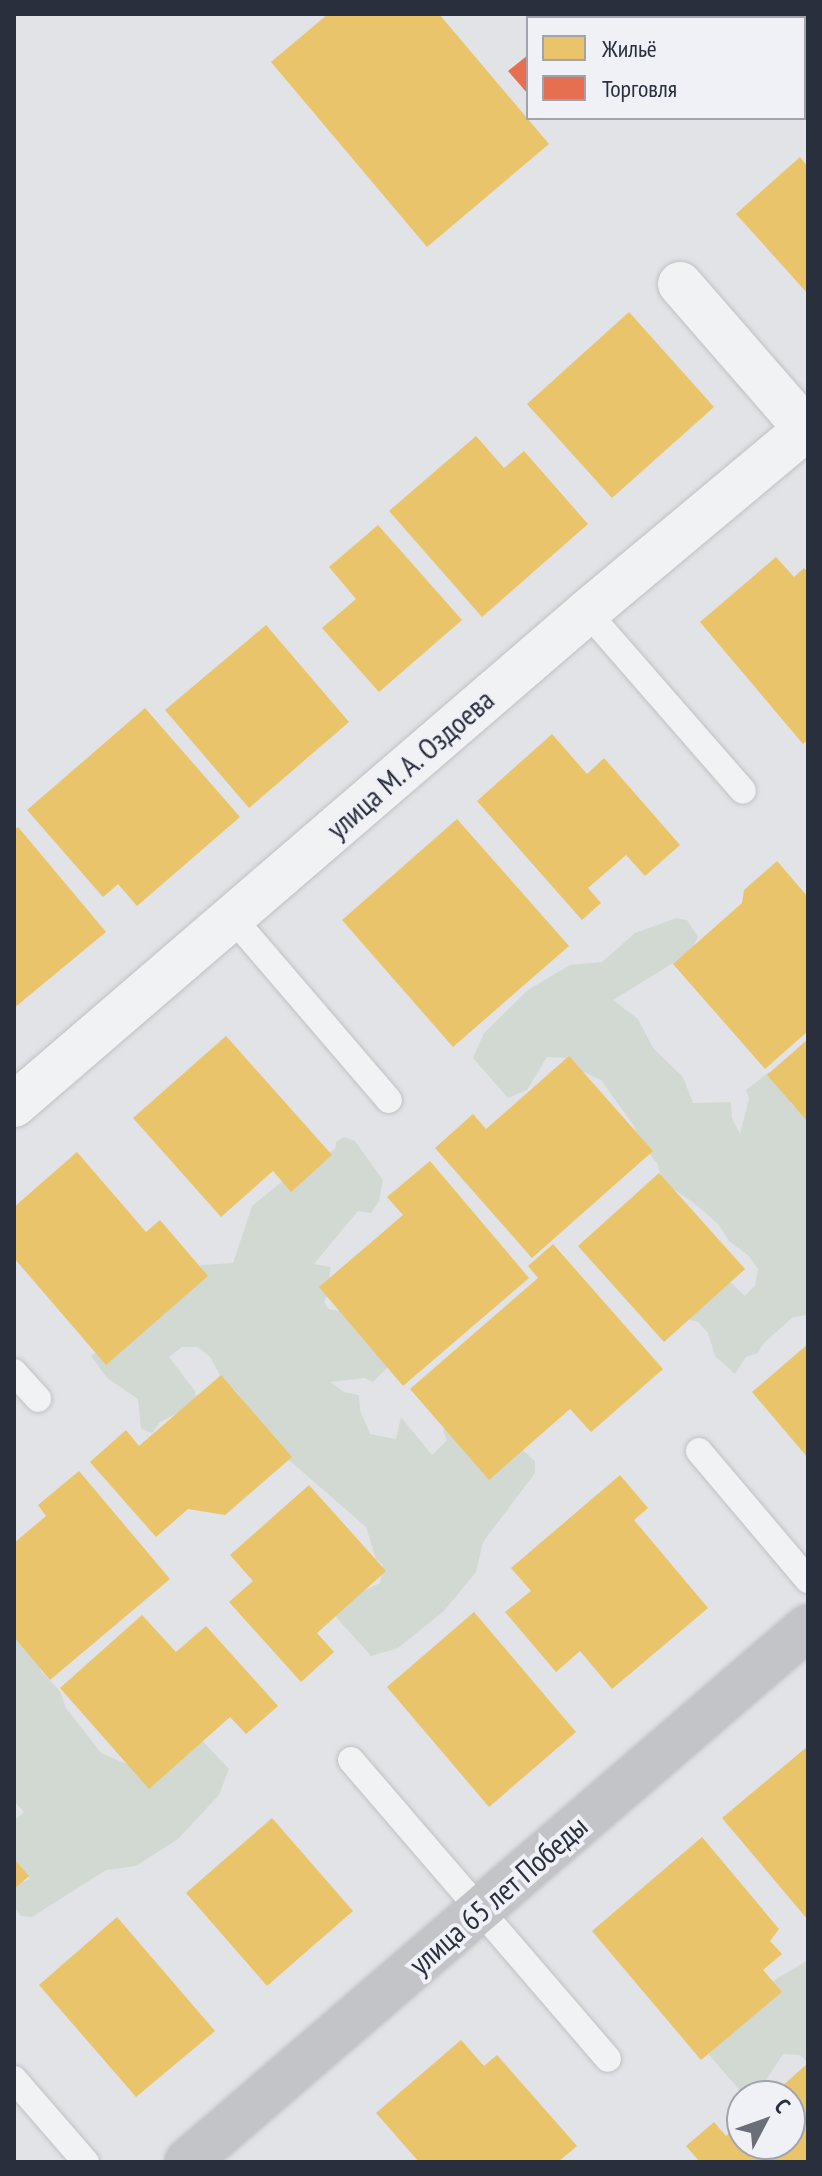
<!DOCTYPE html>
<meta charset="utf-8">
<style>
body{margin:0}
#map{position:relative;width:822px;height:2176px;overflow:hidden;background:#e2e3e6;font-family:"PT Sans Narrow",sans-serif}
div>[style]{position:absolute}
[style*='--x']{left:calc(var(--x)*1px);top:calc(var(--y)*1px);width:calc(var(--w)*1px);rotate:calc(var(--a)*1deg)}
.green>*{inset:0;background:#d2d9d2}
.homes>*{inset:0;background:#e9c46a}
.shops>*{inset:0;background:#e76f51}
.roads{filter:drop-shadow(0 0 2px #c0c1c4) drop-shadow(0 0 2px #c0c1c4)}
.lane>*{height:26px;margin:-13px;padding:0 13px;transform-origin:13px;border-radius:13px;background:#f1f2f4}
.street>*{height:44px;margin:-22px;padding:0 22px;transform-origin:22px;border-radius:22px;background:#f1f2f4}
.secondary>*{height:44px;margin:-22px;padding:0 22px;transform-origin:22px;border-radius:22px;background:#c3c4c8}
span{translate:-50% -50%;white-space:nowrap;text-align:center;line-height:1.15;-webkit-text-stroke:8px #f0f1f6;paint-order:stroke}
.street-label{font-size:30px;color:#2a2f3e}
.frame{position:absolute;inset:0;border:16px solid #2a2f3e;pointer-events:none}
.legend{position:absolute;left:526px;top:16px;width:280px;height:104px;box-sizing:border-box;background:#f0f1f6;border:2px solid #a1a3ac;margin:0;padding:10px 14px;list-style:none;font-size:24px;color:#2a2f3e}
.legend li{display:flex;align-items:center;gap:16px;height:40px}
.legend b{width:40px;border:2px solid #a1a3ac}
.north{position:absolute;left:726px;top:2080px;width:80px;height:80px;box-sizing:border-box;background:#f0f1f6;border:2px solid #a1a3ac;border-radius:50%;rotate:49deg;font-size:22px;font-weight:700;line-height:32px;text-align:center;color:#2a2f3e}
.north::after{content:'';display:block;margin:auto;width:28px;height:36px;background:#6a6e79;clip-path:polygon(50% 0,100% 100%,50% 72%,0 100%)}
</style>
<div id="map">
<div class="green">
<i style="clip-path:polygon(676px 918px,687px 920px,698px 937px,691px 952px,613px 1000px,638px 1019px,653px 1048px,683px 1077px,693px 1103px,731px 1102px,732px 1118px,740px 1134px,749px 1099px,746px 1090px,769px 1072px,788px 1088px,791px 1104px,808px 1117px,808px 1315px,793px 1317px,763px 1344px,758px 1353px,746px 1357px,735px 1374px,715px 1356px,708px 1333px,698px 1322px,669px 1315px,724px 1276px,745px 1296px,755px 1285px,758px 1269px,749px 1256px,729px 1241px,718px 1224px,694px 1203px,663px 1182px,657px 1163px,640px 1143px,634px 1126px,601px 1080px,570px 1066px,565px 1058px,547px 1057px,527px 1090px,508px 1098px,473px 1058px,484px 1033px,528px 990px,570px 965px,602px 962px,635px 933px)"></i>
<i style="clip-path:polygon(344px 1137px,355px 1141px,383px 1180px,379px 1201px,371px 1213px,358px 1211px,314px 1264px,331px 1267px,329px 1277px,339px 1289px,331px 1291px,324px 1301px,328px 1309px,353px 1313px,394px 1361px,373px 1382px,365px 1378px,330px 1382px,344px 1392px,359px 1395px,360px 1410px,370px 1434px,396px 1439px,401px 1417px,432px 1455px,447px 1440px,443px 1431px,451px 1419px,520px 1448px,535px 1461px,535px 1473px,483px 1542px,476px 1572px,444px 1611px,398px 1648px,371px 1656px,336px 1617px,346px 1599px,380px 1583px,383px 1565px,376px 1559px,366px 1527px,290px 1461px,271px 1453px,255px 1419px,237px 1392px,222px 1379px,210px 1357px,198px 1347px,182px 1347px,169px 1357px,195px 1391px,197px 1403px,160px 1422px,152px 1433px,141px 1429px,138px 1399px,107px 1378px,91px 1356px,202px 1265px,233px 1263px,252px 1206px,291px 1174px,335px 1149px,336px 1142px)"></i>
<i style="clip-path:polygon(14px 1638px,35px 1652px,41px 1671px,60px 1691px,66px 1708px,101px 1753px,132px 1766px,193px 1731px,229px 1769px,219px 1795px,178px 1839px,136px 1866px,106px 1870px,32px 1917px,21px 1916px,14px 1906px,16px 1884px,30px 1879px,14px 1859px,14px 1821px,24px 1812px,14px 1801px)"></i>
<i style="clip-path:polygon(808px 1960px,808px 2063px,800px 2055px,783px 2054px,762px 2086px,743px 2094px,709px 2055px,720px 2029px,763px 1987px)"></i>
</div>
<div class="homes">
<i style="clip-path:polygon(328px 14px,439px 14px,549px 144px,427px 247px,271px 62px)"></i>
<i style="clip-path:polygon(800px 157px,808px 167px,808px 294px,736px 214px)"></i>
<i style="clip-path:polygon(629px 312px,714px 407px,612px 498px,527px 404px)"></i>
<i style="clip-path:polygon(476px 436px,504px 468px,524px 451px,588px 524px,482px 617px,389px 511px)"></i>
<i style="clip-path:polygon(378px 525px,462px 620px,379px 692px,322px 628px,356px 599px,329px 567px)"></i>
<i style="clip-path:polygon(776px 557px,794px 577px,804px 568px,808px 572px,808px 740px,803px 744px,700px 622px)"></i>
<i style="clip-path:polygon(266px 625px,349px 722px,249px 808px,165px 710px)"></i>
<i style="clip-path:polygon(145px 708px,240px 817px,137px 906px,118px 884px,103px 897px,27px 810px)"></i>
<i style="clip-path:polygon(552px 734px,587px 774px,604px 758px,680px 845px,645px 876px,626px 855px,588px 888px,601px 903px,582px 920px,477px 801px)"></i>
<i style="clip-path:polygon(457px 819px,569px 946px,453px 1047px,342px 920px)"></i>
<i style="clip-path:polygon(18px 827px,106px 932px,14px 1008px,14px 830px)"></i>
<i style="clip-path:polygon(777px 861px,808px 897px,808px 1031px,765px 1069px,673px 964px,742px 903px,744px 890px)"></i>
<i style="clip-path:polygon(226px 1036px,332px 1155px,291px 1192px,273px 1171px,221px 1217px,133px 1118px)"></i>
<i style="clip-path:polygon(808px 1039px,808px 1122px,767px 1075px)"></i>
<i style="clip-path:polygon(569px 1056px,653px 1151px,532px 1258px,435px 1148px,473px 1114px,486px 1129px)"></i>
<i style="clip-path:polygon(77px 1152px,146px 1232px,160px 1220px,208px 1276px,106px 1365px,14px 1258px,14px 1207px)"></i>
<i style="clip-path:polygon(430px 1161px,529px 1278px,403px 1386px,319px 1287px,403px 1215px,387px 1197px)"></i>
<i style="clip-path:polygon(659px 1173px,745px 1269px,664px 1342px,578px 1246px)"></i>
<i style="clip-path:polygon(553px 1244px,663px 1369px,591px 1432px,570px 1409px,489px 1480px,410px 1389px,538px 1278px,528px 1266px)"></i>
<i style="clip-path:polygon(808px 1344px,808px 1458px,752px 1392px)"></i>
<i style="clip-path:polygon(221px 1375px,292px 1457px,225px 1515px,188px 1509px,156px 1537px,90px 1462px,126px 1430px,139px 1446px)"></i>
<i style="clip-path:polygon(79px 1471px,170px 1579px,50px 1680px,14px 1637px,14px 1543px,46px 1516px,38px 1505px)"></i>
<i style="clip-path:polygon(620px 1475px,648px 1508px,634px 1520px,708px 1608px,612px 1689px,580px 1651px,556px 1672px,505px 1612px,531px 1591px,511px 1568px)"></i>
<i style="clip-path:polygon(309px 1485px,386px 1571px,317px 1633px,334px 1652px,301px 1682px,229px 1602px,253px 1581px,230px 1555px)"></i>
<i style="clip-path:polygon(474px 1612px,576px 1732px,489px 1807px,387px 1687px)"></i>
<i style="clip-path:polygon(142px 1615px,176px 1652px,206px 1626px,278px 1706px,246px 1734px,230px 1717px,149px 1789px,60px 1688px)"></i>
<i style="clip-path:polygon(808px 1746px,808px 1920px,722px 1818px)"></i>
<i style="clip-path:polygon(272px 1818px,353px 1911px,267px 1986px,186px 1893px)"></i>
<i style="clip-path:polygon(702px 1837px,779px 1929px,770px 1941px,782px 1954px,763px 1970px,782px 1992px,701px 2060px,592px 1931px)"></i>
<i style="clip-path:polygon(14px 1859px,29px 1876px,14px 1889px)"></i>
<i style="clip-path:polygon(117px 1917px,215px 2031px,136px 2097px,39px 1985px)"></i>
<i style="clip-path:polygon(461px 2040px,484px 2066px,497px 2055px,577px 2146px,558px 2162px,419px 2162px,376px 2113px)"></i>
<i style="clip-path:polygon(808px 2063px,808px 2162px,700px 2162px,686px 2146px,714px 2122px,726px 2136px,742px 2122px,742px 2144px,790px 2144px,790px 2096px,771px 2096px)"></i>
</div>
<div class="shops">
<i style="clip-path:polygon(578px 14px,644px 14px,647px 18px,573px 18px)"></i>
<i style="clip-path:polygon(528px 55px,528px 94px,508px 71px)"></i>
</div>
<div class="roads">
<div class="lane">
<i style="--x:587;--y:612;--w:237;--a:48.9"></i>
<i style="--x:232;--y:917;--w:241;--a:49.4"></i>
<i style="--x:14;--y:1372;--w:36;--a:48"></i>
<i style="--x:699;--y:1451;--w:169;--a:49.8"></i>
<i style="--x:351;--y:1760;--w:394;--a:49.3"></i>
<i style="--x:14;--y:2079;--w:110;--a:49.1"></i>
</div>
<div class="street">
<i style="--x:680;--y:284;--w:195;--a:49"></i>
<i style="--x:14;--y:1105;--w:756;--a:-40.71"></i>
<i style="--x:587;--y:612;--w:288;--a:-39.9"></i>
</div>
<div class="secondary">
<i style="--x:187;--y:2162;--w:820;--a:-40.75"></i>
</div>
</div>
<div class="street-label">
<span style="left:410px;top:764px;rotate:-41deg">улица М. А. Оздоева</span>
<span style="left:498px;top:1895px;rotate:-41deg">улица 65 лет Победы</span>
</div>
<div class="frame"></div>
<ul class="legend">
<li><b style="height:22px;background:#e9c46a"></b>Жильё</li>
<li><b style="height:22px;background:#e76f51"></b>Торговля</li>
</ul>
<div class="north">С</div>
</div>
